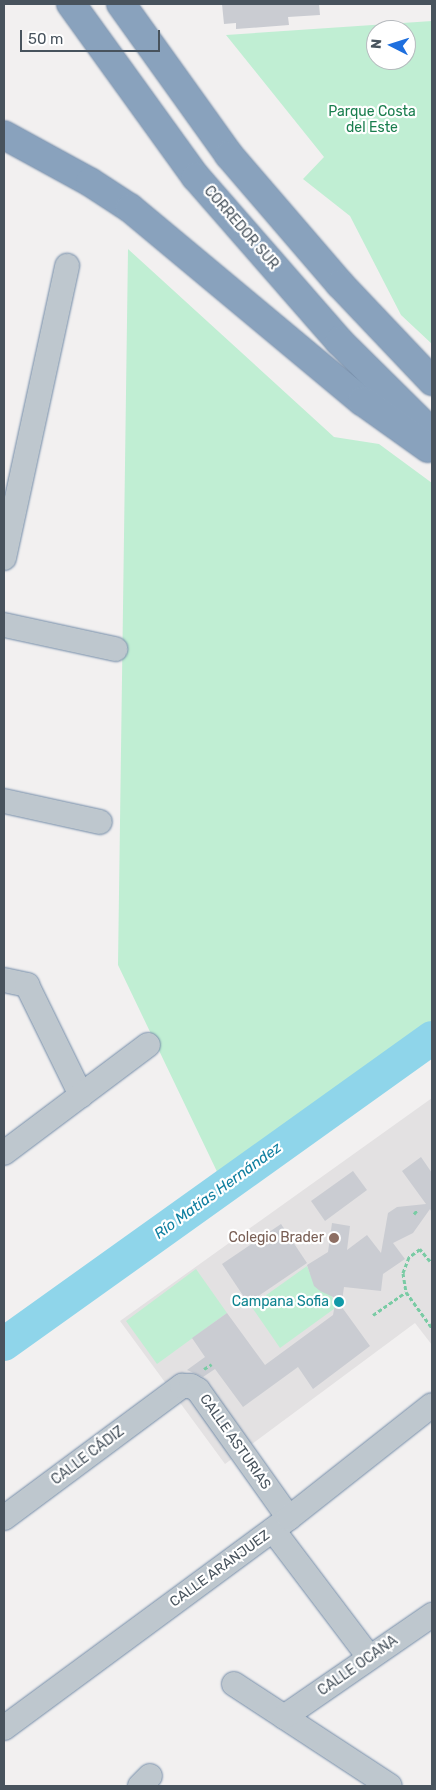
<!DOCTYPE html>
<meta charset="utf-8">
<style>
body{margin:0}
#map{position:relative;width:436px;height:1790px;overflow:hidden;background:#f2f0f0;font-family:Rubik,sans-serif}
div>[style]{position:absolute}
[style*='--x']{left:calc(var(--x)*1px);top:calc(var(--y)*1px);width:calc(var(--w)*1px);rotate:calc(var(--a)*1deg)}
.education>*{inset:0;background:#e3e1e2}
.green>*{inset:0;background:#c0eed3}
.river>*{height:34px;margin:-17px;padding:0 17px;transform-origin:17px;border-radius:17px;background:#8fd5ea}
.building>*{inset:0;background:#caccd2}
.path>*{height:3px;margin-top:-1.5px;transform-origin:0;background:repeating-linear-gradient(90deg,#79cba4 0 4px,transparent 0 6.5px)}
.roads{filter:drop-shadow(0 0 1px #758da9) drop-shadow(0 0 1px #758da9)}
.minor>*{height:24px;margin:-12px;padding:0 12px;transform-origin:12px;border-radius:12px;background:#bec7ce}
.highway>*{height:28px;margin:-14px;padding:0 14px;transform-origin:14px;border-radius:14px;background:#89a2bd}
.dots>*{width:14px;height:14px;translate:-50% -50%;box-sizing:border-box;border:2px solid #fff;border-radius:50%}
span{translate:-50% -50%;white-space:nowrap;text-align:center;line-height:1.15;-webkit-text-stroke:4.5px #fff;paint-order:stroke}
.park-label{font-size:14px;color:#1a7e4e}
.street-label{font-size:14px;color:#48535d}
.education-label{font-size:14px;color:#785e54}
.right{translate:-100% -50%;text-align:right}
.culture-label{font-size:14px;color:#0d838f}
.water-label{font-size:15px;color:#107fa0;font-style:italic}
.frame{position:absolute;inset:0;border:5px solid #48535d;pointer-events:none}
.north{position:absolute;left:366px;top:20px;width:50px;height:50px;box-sizing:border-box;background:#fff;border:1px solid #b6babe;border-radius:50%;rotate:275deg;font-size:14px;font-weight:700;line-height:20px;text-align:center;color:#48535d}
.north::after{content:'';display:block;margin:auto;width:18px;height:22px;background:#1e6fde;clip-path:polygon(50% 0,100% 100%,50% 72%,0 100%)}
.scale{position:absolute;left:20px;top:30px;width:140px;height:22px;box-sizing:border-box;border:2px solid #48535d;border-top:0;padding-left:6px;font-size:15px;line-height:18px;white-space:nowrap;color:#48535d;-webkit-text-stroke:4px #fff;paint-order:stroke}
</style>
<div id="map">
<div class="education">
<i style="clip-path:polygon(432px 1098px,432px 1345px,415px 1323px,225px 1464px,120px 1321px)"></i>
</div>
<div class="green">
<i style="clip-path:polygon(evenodd,432px 21px,432px 344px,401px 315px,350px 216px,303px 179px,324px 157px,226px 35px,432px 21px,376px 30px,406px 30px,406px 60px,376px 60px,376px 30px)"></i>
<i style="clip-path:polygon(128px 249px,334px 437px,379px 444px,432px 483px,432px 1032px,222px 1182px,118px 965px)"></i>
<i style="clip-path:polygon(307px 1266px,315px 1286px,330px 1294px,338px 1306px,280px 1348px,251px 1306px)"></i>
<i style="clip-path:polygon(196px 1269px,227px 1313px,157px 1364px,126px 1321px)"></i>
</div>
<div class="river">
<i style="--x:4;--y:1344;--w:526;--a:-35.56"></i>
</div>
<div class="building">
<i style="clip-path:polygon(222px 4px,319px 4px,320px 15px,288px 17px,289px 25px,236px 29px,236px 23px,224px 24px)"></i>
<i style="clip-path:polygon(421px 1157px,432px 1173px,432px 1213px,430px 1209px,413px 1233px,393px 1243px,405px 1259px,383px 1274px,381px 1291px,344px 1287px,342px 1301px,320px 1291px,314px 1286px,307px 1265px,328px 1252px,332px 1223px,350px 1226px,347px 1250px,367px 1235px,381px 1253px,388px 1213px,397px 1207px,426px 1204px,402px 1171px)"></i>
<i style="clip-path:polygon(353px 1171px,367px 1190px,325px 1221px,311px 1201px)"></i>
<i style="clip-path:polygon(281px 1224px,307px 1263px,248px 1303px,222px 1264px)"></i>
<i style="clip-path:polygon(336px 1299px,370px 1346px,313px 1389px,298px 1367px,243px 1407px,215px 1369px,203px 1377px,187px 1370px,205px 1357px,192px 1338px,227px 1313px,265px 1365px,333px 1315px)"></i>
</div>
<div class="path">
<i style="--x:414;--y:1214;--w:6;--a:-51"></i>
<i style="--x:430;--y:1261;--w:16;--a:-130"></i>
<i style="--x:420;--y:1249;--w:14;--a:144"></i>
<i style="--x:409;--y:1257;--w:17;--a:111"></i>
<i style="--x:403;--y:1273;--w:19;--a:81"></i>
<i style="--x:406;--y:1292;--w:44;--a:54.2"></i>
<i style="--x:373;--y:1315;--w:40;--a:-34.9"></i>
<i style="--x:204;--y:1369;--w:9;--a:-32"></i>
</div>
<div class="roads">
<div class="minor">
<i style="--x:4;--y:558;--w:299;--a:-77.8"></i>
<i style="--x:4;--y:625;--w:114;--a:12.2"></i>
<i style="--x:4;--y:801;--w:98;--a:12.3"></i>
<i style="--x:4;--y:980;--w:24;--a:12"></i>
<i style="--x:27;--y:985;--w:123;--a:63.9"></i>
<i style="--x:4;--y:1153;--w:180;--a:-36.9"></i>
<i style="--x:4;--y:1518;--w:222;--a:-36.6"></i>
<i style="--x:182;--y:1386;--w:9;--a:0"></i>
<i style="--x:191;--y:1386;--w:8;--a:30"></i>
<i style="--x:198;--y:1390;--w:157;--a:54.6"></i>
<i style="--x:273;--y:1530;--w:159;--a:52.9"></i>
<i style="--x:234;--y:1684;--w:186;--a:33.2"></i>
<i style="--x:284;--y:1717;--w:180;--a:-34.6"></i>
<i style="--x:4;--y:1728;--w:354;--a:-36.4"></i>
<i style="--x:289;--y:1518;--w:182;--a:-38.3"></i>
<i style="--x:140;--y:1786;--w:14;--a:-45"></i>
</div>
<div class="highway">
<i style="--x:71;--y:4;--w:213;--a:54.2"></i>
<i style="--x:196;--y:177;--w:218;--a:48.9"></i>
<i style="--x:339;--y:341;--w:131;--a:44.7"></i>
<i style="--x:121;--y:4;--w:186;--a:54.4"></i>
<i style="--x:229;--y:155;--w:170;--a:49.3"></i>
<i style="--x:340;--y:284;--w:134;--a:46.5"></i>
<i style="--x:4;--y:135;--w:98;--a:28.7"></i>
<i style="--x:90;--y:182;--w:48;--a:33"></i>
<i style="--x:130;--y:208;--w:302;--a:39.8"></i>
<i style="--x:362;--y:401;--w:81;--a:35.5"></i>
</div>
</div>
<div class="dots">
<i style="left:334px;top:1238px;background:#8d6e63"></i>
<i style="left:339px;top:1302px;background:#0f9aa8"></i>
</div>
<div class="park-label">
<span style="left:372px;top:120px">Parque Costa<br>del Este</span>
</div>
<div class="street-label">
<span style="left:241px;top:228px;rotate:49deg">CORREDOR SUR</span>
<span style="left:235px;top:1442px;rotate:55deg">CALLE ASTURIAS</span>
<span style="left:88px;top:1456px;rotate:-37deg">CALLE CÁDIZ</span>
<span style="left:220px;top:1569px;rotate:-36deg">CALLE ARANJUEZ</span>
<span style="left:358px;top:1666px;rotate:-35deg">CALLE OCANA</span>
</div>
<div class="education-label">
<span class="right" style="left:324px;top:1238px">Colegio Brader</span>
</div>
<div class="culture-label">
<span class="right" style="left:329px;top:1302px">Campana Sofia</span>
</div>
<div class="water-label">
<span style="left:218px;top:1191px;rotate:-36deg">Río Matías Hernández</span>
</div>
<div class="frame"></div>
<div class="north">N</div>
<div class="scale">50 m</div>
</div>
